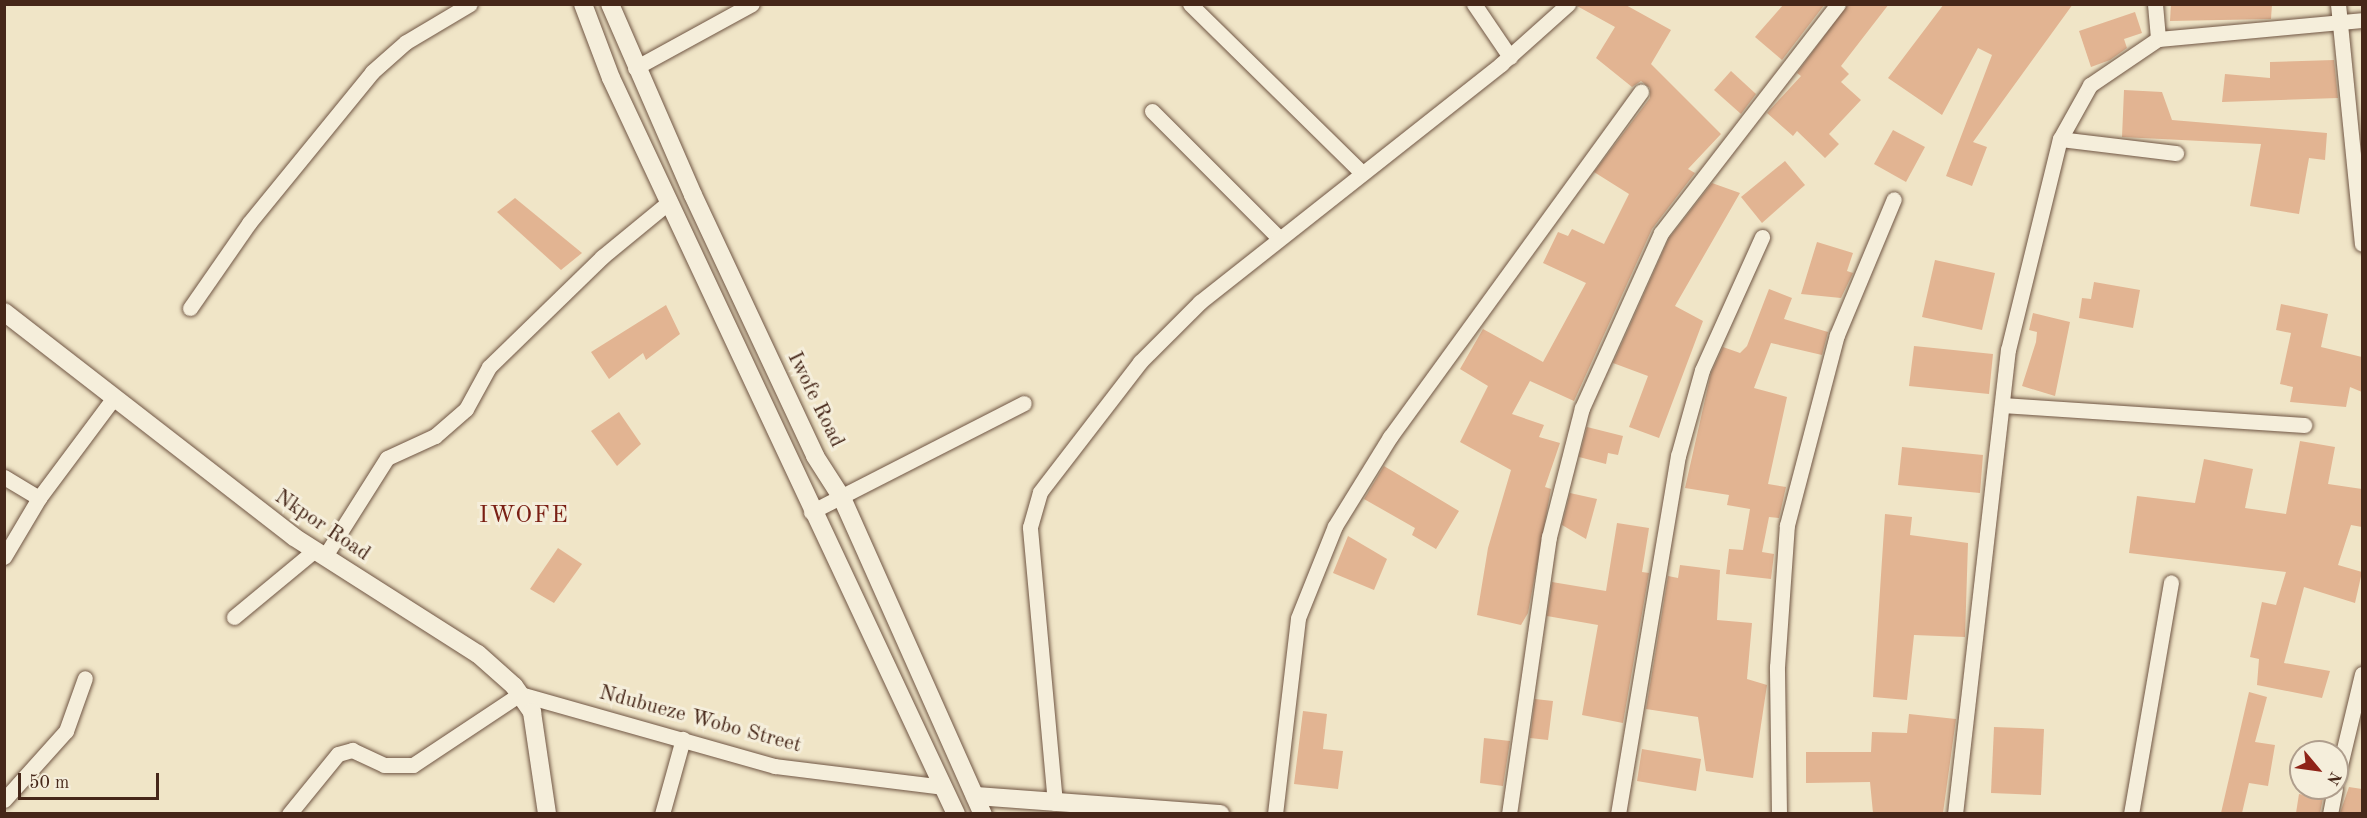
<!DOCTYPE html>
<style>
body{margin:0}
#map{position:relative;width:2367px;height:818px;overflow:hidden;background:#f0e5c7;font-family:"Old Standard TT",serif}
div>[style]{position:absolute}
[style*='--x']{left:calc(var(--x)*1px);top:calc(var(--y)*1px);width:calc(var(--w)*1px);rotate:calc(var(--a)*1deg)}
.building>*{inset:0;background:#e2b492}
.roads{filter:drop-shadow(0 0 2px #705644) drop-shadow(0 0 2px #705644)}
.minor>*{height:15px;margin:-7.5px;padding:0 7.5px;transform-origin:7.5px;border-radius:7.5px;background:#f5eedb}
.tertiary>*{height:18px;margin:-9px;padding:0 9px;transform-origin:9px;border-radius:9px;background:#f5eedb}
span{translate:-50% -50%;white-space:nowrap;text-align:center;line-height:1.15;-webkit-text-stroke:6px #f5eedb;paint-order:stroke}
.street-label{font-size:21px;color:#462719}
.quarter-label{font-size:24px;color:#7a1f14;letter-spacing:1.5px}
.frame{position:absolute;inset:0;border:6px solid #462719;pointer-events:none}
.north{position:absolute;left:2289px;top:740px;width:60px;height:60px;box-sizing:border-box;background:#f5eedb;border:2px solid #af9e8d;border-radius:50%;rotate:119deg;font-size:16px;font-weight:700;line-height:24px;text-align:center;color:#462719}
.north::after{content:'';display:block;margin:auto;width:21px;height:27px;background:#8f2418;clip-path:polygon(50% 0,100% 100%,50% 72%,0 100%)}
.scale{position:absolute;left:18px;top:773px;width:141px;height:27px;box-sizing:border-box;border:3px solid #462719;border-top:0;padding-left:8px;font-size:18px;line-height:21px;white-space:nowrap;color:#462719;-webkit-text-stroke:4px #f5eedb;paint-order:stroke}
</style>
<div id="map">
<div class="building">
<i style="clip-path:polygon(1624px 4px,1671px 30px,1651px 64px,1721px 134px,1688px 169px,1695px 173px,1652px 229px,1574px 401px,1530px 381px,1512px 414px,1544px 425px,1539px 437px,1560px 443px,1545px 487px,1551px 489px,1528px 613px,1521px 625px,1477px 615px,1488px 548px,1511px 470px,1460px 442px,1488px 386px,1460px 369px,1483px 329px,1543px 362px,1586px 283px,1543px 263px,1558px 232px,1568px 236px,1572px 229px,1604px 244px,1629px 194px,1594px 172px,1650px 98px,1650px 88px,1641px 81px,1632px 87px,1596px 58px,1615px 27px,1577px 6px)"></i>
<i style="clip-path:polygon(1784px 4px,1825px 4px,1782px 60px,1755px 37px)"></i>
<i style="clip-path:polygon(1848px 4px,1889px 4px,1841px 66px,1849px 74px,1841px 82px,1861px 100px,1829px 134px,1839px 144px,1825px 158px,1797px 131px,1793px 136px,1767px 113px,1801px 76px,1797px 73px)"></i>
<i style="clip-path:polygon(1944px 4px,2073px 4px,1973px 142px,1987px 147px,1972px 186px,1946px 176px,1992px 55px,1978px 48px,1942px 115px,1888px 78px)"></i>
<i style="clip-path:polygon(2171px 4px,2272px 4px,2271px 19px,2170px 21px)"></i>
<i style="clip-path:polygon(2135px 12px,2142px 33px,2124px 39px,2127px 48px,2110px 60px,2091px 67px,2079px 31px)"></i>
<i style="clip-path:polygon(2334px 60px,2338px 98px,2222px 102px,2225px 74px,2270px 78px,2270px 62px)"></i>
<i style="clip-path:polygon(1731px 71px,1756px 94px,1741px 114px,1714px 90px)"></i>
<i style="clip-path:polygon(2124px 90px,2162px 92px,2172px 120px,2327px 133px,2325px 160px,2309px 158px,2299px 214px,2250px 206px,2261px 144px,2122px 137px)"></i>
<i style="clip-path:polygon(1893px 130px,1925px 147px,1906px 182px,1874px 164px)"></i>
<i style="clip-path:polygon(1785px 161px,1805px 185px,1762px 223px,1741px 197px)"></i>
<i style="clip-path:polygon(1712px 183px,1740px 193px,1675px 306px,1703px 321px,1659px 438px,1629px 427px,1648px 376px,1613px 363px,1669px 238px)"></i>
<i style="clip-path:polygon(515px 198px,582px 253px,561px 270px,497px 212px)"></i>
<i style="clip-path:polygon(1817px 242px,1853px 253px,1847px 271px,1853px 273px,1841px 298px,1801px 294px)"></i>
<i style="clip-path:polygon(1935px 260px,1995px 273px,1982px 330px,1922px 317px)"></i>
<i style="clip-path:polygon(2094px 282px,2140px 290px,2133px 328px,2079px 318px,2082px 298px,2091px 299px)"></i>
<i style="clip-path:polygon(1769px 289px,1792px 298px,1784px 319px,1828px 332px,1822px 355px,1771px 343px,1754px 388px,1787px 397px,1768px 484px,1786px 487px,1779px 518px,1769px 517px,1762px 552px,1774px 554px,1771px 579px,1726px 574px,1729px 549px,1743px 550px,1750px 509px,1727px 505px,1729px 495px,1685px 488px,1711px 373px,1723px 347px,1740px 353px,1747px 346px)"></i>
<i style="clip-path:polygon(2281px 304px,2328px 314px,2321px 347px,2362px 357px,2362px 392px,2350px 387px,2346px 407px,2290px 402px,2293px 387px,2280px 384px,2291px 333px,2276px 330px)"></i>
<i style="clip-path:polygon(666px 305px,680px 334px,646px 360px,643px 353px,609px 379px,591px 352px)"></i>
<i style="clip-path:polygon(2033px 313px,2070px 322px,2055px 396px,2022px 386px,2036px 342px,2037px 332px,2029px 330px)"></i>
<i style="clip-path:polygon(1914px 346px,1993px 354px,1989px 394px,1909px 386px)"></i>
<i style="clip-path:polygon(619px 412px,641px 444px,617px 466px,591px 431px)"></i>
<i style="clip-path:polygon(1587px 427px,1623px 436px,1618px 455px,1608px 453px,1606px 464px,1579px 457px)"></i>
<i style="clip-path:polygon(2300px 441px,2335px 447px,2328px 484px,2362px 489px,2362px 527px,2351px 525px,2338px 565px,2362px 572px,2355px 603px,2304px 587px,2284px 663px,2330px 671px,2322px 698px,2257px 685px,2259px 659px,2250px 657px,2262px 602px,2276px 605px,2286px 572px,2129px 553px,2137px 496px,2195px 503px,2204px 459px,2253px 469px,2245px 508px,2286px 514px)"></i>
<i style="clip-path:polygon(1902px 447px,1983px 455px,1980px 493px,1898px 485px)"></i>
<i style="clip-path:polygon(1384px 466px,1459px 511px,1436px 549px,1412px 535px,1415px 528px,1364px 499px)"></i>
<i style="clip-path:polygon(1570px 493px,1597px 499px,1586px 539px,1562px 525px)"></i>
<i style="clip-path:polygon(1885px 514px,1912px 517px,1910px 535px,1968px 543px,1965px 637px,1914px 635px,1907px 700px,1873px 697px)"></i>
<i style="clip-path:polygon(1617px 523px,1649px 528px,1642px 572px,1649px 573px,1623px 723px,1582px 715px,1598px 625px,1547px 616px,1552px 582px,1606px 591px)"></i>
<i style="clip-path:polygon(1348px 536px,1387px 559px,1374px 590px,1333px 573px)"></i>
<i style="clip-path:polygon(558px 548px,582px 564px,554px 603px,530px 589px)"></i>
<i style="clip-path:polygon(1680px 565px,1720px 570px,1717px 620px,1752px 623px,1747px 679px,1767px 685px,1753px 778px,1706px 771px,1698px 717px,1646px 709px,1668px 576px,1678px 578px)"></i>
<i style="clip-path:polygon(2249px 692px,2267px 697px,2255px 742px,2275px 745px,2268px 786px,2249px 783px,2242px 813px,2221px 813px)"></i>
<i style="clip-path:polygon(1535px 699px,1553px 701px,1548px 740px,1530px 738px)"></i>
<i style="clip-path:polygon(1303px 711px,1327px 714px,1323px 749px,1343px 751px,1338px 789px,1294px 784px)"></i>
<i style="clip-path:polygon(1909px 714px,1956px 719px,1943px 813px,1873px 813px,1870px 782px,1806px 783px,1806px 752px,1871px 752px,1872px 732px,1907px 733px)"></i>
<i style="clip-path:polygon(1994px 727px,2044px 729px,2041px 795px,1991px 793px)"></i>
<i style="clip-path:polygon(1484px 738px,1510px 741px,1503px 786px,1480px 783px)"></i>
<i style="clip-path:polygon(1642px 749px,1701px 759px,1696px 791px,1637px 781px)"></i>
<i style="clip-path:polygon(2349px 787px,2362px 789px,2362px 813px,2340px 813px)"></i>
<i style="clip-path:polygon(2299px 794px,2323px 798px,2320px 813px,2296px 813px)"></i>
</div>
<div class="roads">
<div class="minor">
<i style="--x:1190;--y:4;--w:240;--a:44.5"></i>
<i style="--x:1474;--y:4;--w:64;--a:55.8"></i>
<i style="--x:2155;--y:4;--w:35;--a:85"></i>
<i style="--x:2338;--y:4;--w:241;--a:84.3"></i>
<i style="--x:635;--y:68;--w:133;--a:-28.7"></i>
<i style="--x:1152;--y:111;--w:178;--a:45"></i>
<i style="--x:2060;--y:139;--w:117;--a:6.9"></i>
<i style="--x:190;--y:308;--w:103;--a:-55.2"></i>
<i style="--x:249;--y:223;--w:195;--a:-50.8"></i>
<i style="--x:372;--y:72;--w:45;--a:-41.4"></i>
<i style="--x:406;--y:42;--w:74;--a:-30.7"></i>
<i style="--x:2002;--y:405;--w:303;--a:3.8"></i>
<i style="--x:4;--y:477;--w:41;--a:31"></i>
<i style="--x:39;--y:498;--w:122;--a:-53.3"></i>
<i style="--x:811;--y:512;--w:239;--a:-27.1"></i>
<i style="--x:325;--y:556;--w:116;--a:-57.7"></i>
<i style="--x:387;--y:458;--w:53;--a:-24.6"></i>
<i style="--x:435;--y:436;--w:41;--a:-41.1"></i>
<i style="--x:466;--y:409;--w:48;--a:-61.3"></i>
<i style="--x:489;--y:367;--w:158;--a:-44.2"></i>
<i style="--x:602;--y:257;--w:87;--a:-39.4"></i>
<i style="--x:4;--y:557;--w:69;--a:-59.3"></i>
<i style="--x:234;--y:617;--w:105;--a:-39.6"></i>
<i style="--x:2337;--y:778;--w:107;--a:-76.5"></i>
<i style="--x:4;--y:800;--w:93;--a:-48.1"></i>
<i style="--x:66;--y:731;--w:56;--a:-70.3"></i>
<i style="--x:1055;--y:803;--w:277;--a:-95.2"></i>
<i style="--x:1030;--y:527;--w:36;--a:-74"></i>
<i style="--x:1040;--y:492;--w:164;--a:-52.4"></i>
<i style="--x:1140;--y:362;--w:85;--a:-45"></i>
<i style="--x:1200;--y:302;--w:384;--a:-38.3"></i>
<i style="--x:1501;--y:64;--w:90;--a:-41.8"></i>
<i style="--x:289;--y:814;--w:77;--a:-50.8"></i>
<i style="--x:338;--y:754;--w:15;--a:-16"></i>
<i style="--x:352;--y:750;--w:35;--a:25"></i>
<i style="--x:384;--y:765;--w:29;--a:0"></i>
<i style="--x:413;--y:765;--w:128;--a:-33.6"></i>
<i style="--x:520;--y:694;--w:265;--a:15.8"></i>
<i style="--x:775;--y:766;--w:169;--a:7.1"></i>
<i style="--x:662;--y:814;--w:78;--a:-74.4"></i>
<i style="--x:1275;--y:814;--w:197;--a:-83.3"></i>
<i style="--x:1298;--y:618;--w:99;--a:-68.1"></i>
<i style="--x:1335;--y:526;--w:105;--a:-58.3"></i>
<i style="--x:1390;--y:437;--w:427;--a:-54"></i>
<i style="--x:1509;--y:814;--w:280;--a:-81.8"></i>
<i style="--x:1549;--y:537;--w:133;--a:-75.7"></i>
<i style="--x:1582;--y:408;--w:192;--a:-65.7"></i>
<i style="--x:1661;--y:233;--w:289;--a:-52.3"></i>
<i style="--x:1618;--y:814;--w:363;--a:-80.5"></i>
<i style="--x:1678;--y:456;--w:89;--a:-74.4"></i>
<i style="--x:1702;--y:370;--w:146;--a:-65.7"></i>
<i style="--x:1779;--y:814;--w:147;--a:-90.8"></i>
<i style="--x:1777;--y:667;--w:142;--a:-86"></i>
<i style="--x:1787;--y:525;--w:196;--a:-75.3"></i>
<i style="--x:1837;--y:335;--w:147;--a:-67.3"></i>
<i style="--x:1955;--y:814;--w:467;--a:-83.5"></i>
<i style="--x:2008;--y:350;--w:217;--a:-76.2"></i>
<i style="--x:2060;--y:139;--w:62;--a:-60.9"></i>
<i style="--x:2090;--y:85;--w:82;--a:-34.1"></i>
<i style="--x:2158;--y:39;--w:205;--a:-5.3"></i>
<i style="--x:2131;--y:814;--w:235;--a:-80.2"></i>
<i style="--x:2330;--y:814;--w:26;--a:-79"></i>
</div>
<div class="tertiary">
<i style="--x:583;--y:4;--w:79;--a:69.3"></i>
<i style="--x:611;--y:78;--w:813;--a:64.89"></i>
<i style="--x:610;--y:4;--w:208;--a:66.5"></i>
<i style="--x:693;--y:195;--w:288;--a:64.9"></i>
<i style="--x:815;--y:456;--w:50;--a:57.3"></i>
<i style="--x:842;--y:498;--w:346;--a:66"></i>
<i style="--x:4;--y:312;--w:367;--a:37.8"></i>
<i style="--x:294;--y:537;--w:218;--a:32.5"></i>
<i style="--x:478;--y:654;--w:48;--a:41.6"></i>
<i style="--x:514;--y:686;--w:32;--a:55"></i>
<i style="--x:532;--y:712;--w:103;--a:81.6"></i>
<i style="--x:975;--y:796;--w:246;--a:4.2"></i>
</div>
</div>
<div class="street-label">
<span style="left:815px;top:400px;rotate:64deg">Iwofe Road</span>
<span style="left:322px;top:526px;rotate:34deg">Nkpor Road</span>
<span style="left:700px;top:720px;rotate:15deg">Ndubueze Wobo Street</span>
</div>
<div class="quarter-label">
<span style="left:524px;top:517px">IWOFE</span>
</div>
<div class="frame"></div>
<div class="north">N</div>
<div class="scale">50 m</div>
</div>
